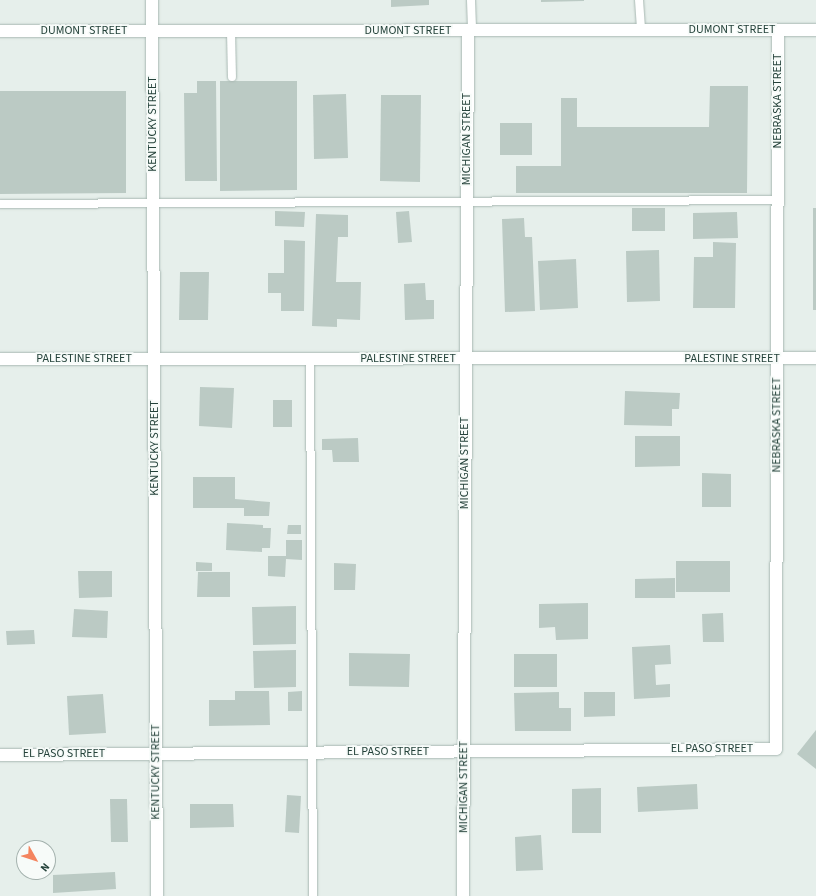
<!DOCTYPE html>
<style>
body{margin:0}
#map{position:relative;width:816px;height:896px;overflow:hidden;background:#e6efeb;font-family:"Source Sans 3",sans-serif}
div>[style]{position:absolute}
[style*='--x']{left:calc(var(--x)*1px);top:calc(var(--y)*1px);width:calc(var(--w)*1px);rotate:calc(var(--a)*1deg)}
.building>*{inset:0;background:#bbcac4}
.roads{filter:drop-shadow(0 0 1px #a8b8b2) drop-shadow(0 0 1px #a8b8b2)}
.service>*{height:8px;margin:-4px;padding:0 4px;transform-origin:4px;border-radius:4px;background:#fff}
.minor>*{height:12px;margin:-6px;padding:0 6px;transform-origin:6px;border-radius:6px;background:#fff}
span{translate:-50% -50%;white-space:nowrap;text-align:center;line-height:1.15;-webkit-text-stroke:3.5px #f7fbf9;paint-order:stroke}
.street-label{font-size:12px;color:#24423a}
.north{position:absolute;left:16px;top:840px;width:40px;height:40px;box-sizing:border-box;background:#f7fbf9;border:1px solid #a3b1ad;border-radius:50%;rotate:129deg;font-size:11px;font-weight:700;line-height:16px;text-align:center;color:#24423a}
.north::after{content:'';display:block;margin:auto;width:14px;height:18px;background:#f4845f;clip-path:polygon(50% 0,100% 100%,50% 72%,0 100%)}
</style>
<div id="map">
<div class="building">
<i style="clip-path:polygon(391px 0,429px 0,429px 5px,391px 7px)"></i>
<i style="clip-path:polygon(541px 0,584px 0,584px 1px,541px 2px)"></i>
<i style="clip-path:polygon(197px 81px,216px 81px,217px 181px,185px 181px,184px 93px,197px 93px)"></i>
<i style="clip-path:polygon(220px 81px,297px 81px,297px 190px,220px 191px)"></i>
<i style="clip-path:polygon(710px 86px,748px 86px,747px 193px,516px 193px,516px 166px,561px 166px,561px 98px,577px 98px,577px 127px,709px 127px)"></i>
<i style="clip-path:polygon(0 91px,126px 91px,126px 193px,0 194px)"></i>
<i style="clip-path:polygon(346px 94px,348px 158px,314px 159px,313px 95px)"></i>
<i style="clip-path:polygon(381px 95px,421px 95px,420px 182px,380px 181px)"></i>
<i style="clip-path:polygon(500px 123px,532px 123px,532px 155px,500px 155px)"></i>
<i style="clip-path:polygon(632px 208px,665px 208px,665px 231px,632px 231px)"></i>
<i style="clip-path:polygon(813px 208px,816px 208px,816px 310px,813px 310px)"></i>
<i style="clip-path:polygon(275px 211px,305px 212px,304px 227px,275px 226px)"></i>
<i style="clip-path:polygon(409px 211px,412px 242px,398px 243px,396px 212px)"></i>
<i style="clip-path:polygon(737px 212px,738px 238px,693px 239px,693px 213px)"></i>
<i style="clip-path:polygon(316px 214px,348px 215px,348px 237px,338px 237px,336px 282px,361px 282px,360px 320px,337px 319px,337px 327px,312px 326px)"></i>
<i style="clip-path:polygon(524px 218px,525px 237px,532px 237px,535px 311px,505px 312px,502px 219px)"></i>
<i style="clip-path:polygon(284px 240px,305px 241px,304px 311px,281px 311px,281px 293px,268px 293px,268px 273px,284px 273px)"></i>
<i style="clip-path:polygon(713px 242px,736px 243px,735px 308px,693px 308px,694px 257px,713px 257px)"></i>
<i style="clip-path:polygon(659px 250px,660px 301px,627px 302px,626px 251px)"></i>
<i style="clip-path:polygon(576px 259px,578px 308px,540px 310px,538px 261px)"></i>
<i style="clip-path:polygon(180px 272px,209px 272px,208px 320px,179px 320px)"></i>
<i style="clip-path:polygon(425px 283px,426px 300px,434px 300px,434px 319px,405px 320px,404px 284px)"></i>
<i style="clip-path:polygon(200px 387px,234px 388px,232px 428px,199px 426px)"></i>
<i style="clip-path:polygon(625px 391px,680px 393px,679px 409px,672px 409px,672px 426px,624px 425px)"></i>
<i style="clip-path:polygon(273px 400px,292px 400px,292px 427px,273px 427px)"></i>
<i style="clip-path:polygon(635px 436px,680px 436px,680px 466px,635px 467px)"></i>
<i style="clip-path:polygon(358px 438px,359px 462px,333px 462px,332px 450px,322px 450px,322px 439px)"></i>
<i style="clip-path:polygon(702px 473px,731px 474px,731px 507px,702px 507px)"></i>
<i style="clip-path:polygon(193px 477px,235px 477px,235px 499px,270px 502px,269px 516px,244px 516px,244px 508px,193px 508px)"></i>
<i style="clip-path:polygon(227px 523px,263px 525px,263px 528px,271px 528px,270px 548px,262px 548px,262px 552px,226px 550px)"></i>
<i style="clip-path:polygon(288px 525px,301px 525px,301px 534px,287px 534px)"></i>
<i style="clip-path:polygon(286px 540px,302px 540px,302px 560px,286px 559px,285px 577px,268px 576px,268px 556px,286px 556px)"></i>
<i style="clip-path:polygon(676px 561px,730px 561px,730px 592px,676px 592px)"></i>
<i style="clip-path:polygon(196px 562px,212px 563px,212px 571px,196px 571px)"></i>
<i style="clip-path:polygon(334px 563px,356px 564px,355px 590px,334px 590px)"></i>
<i style="clip-path:polygon(78px 571px,112px 571px,112px 597px,79px 598px)"></i>
<i style="clip-path:polygon(198px 572px,230px 572px,230px 597px,197px 597px)"></i>
<i style="clip-path:polygon(675px 578px,675px 598px,635px 598px,635px 579px)"></i>
<i style="clip-path:polygon(588px 603px,588px 639px,556px 640px,555px 627px,539px 628px,539px 604px)"></i>
<i style="clip-path:polygon(296px 606px,296px 644px,253px 645px,252px 607px)"></i>
<i style="clip-path:polygon(74px 609px,108px 611px,107px 638px,72px 637px)"></i>
<i style="clip-path:polygon(723px 613px,724px 642px,703px 642px,702px 614px)"></i>
<i style="clip-path:polygon(34px 630px,35px 644px,7px 645px,6px 631px)"></i>
<i style="clip-path:polygon(670px 645px,671px 664px,655px 665px,656px 685px,670px 684px,670px 697px,634px 699px,632px 647px)"></i>
<i style="clip-path:polygon(296px 650px,296px 687px,254px 688px,253px 651px)"></i>
<i style="clip-path:polygon(349px 653px,410px 654px,409px 687px,349px 686px)"></i>
<i style="clip-path:polygon(514px 654px,557px 654px,557px 687px,514px 687px)"></i>
<i style="clip-path:polygon(235px 691px,269px 691px,270px 725px,209px 726px,209px 700px,235px 700px)"></i>
<i style="clip-path:polygon(302px 691px,302px 711px,288px 711px,288px 692px)"></i>
<i style="clip-path:polygon(559px 692px,559px 708px,571px 708px,571px 731px,515px 731px,514px 693px)"></i>
<i style="clip-path:polygon(584px 692px,615px 692px,615px 716px,584px 717px)"></i>
<i style="clip-path:polygon(103px 694px,106px 733px,69px 735px,67px 696px)"></i>
<i style="clip-path:polygon(816px 730px,816px 769px,797px 754px)"></i>
<i style="clip-path:polygon(697px 784px,698px 809px,638px 812px,637px 787px)"></i>
<i style="clip-path:polygon(601px 788px,601px 833px,572px 833px,572px 789px)"></i>
<i style="clip-path:polygon(287px 795px,301px 796px,299px 833px,285px 832px)"></i>
<i style="clip-path:polygon(110px 799px,127px 799px,128px 842px,111px 842px)"></i>
<i style="clip-path:polygon(190px 804px,233px 804px,234px 827px,190px 828px)"></i>
<i style="clip-path:polygon(541px 835px,543px 870px,516px 871px,515px 837px)"></i>
<i style="clip-path:polygon(115px 872px,116px 889px,53px 893px,53px 875px)"></i>
</div>
<div class="roads">
<div class="service">
<i style="--x:471;--y:0;--w:30;--a:88"></i>
<i style="--x:639;--y:0;--w:30;--a:86"></i>
<i style="--x:231;--y:31;--w:46;--a:88.8"></i>
<i style="--x:0;--y:204;--w:778;--a:-0.29"></i>
<i style="--x:310;--y:359;--w:537;--a:89.68"></i>
</div>
<div class="minor">
<i style="--x:152;--y:0;--w:896;--a:89.68"></i>
<i style="--x:0;--y:31;--w:816;--a:-0.07"></i>
<i style="--x:0;--y:359;--w:816;--a:-0.07"></i>
<i style="--x:0;--y:755;--w:776;--a:-0.44"></i>
<i style="--x:776;--y:749;--w:719;--a:-89.84"></i>
<i style="--x:463;--y:896;--w:865;--a:-89.67"></i>
</div>
</div>
<div class="street-label">
<span style="left:732px;top:30px">DUMONT STREET</span>
<span style="left:84px;top:31px">DUMONT STREET</span>
<span style="left:408px;top:31px">DUMONT STREET</span>
<span style="left:778px;top:101px;rotate:-90deg">NEBRASKA STREET</span>
<span style="left:153px;top:124px;rotate:-90deg">KENTUCKY STREET</span>
<span style="left:467px;top:139px;rotate:-90deg">MICHIGAN STREET</span>
<span style="left:84px;top:359px">PALESTINE STREET</span>
<span style="left:408px;top:359px">PALESTINE STREET</span>
<span style="left:732px;top:359px">PALESTINE STREET</span>
<span style="left:777px;top:425px;rotate:-90deg">NEBRASKA STREET</span>
<span style="left:155px;top:448px;rotate:-90deg">KENTUCKY STREET</span>
<span style="left:465px;top:463px;rotate:-90deg">MICHIGAN STREET</span>
<span style="left:712px;top:749px">EL PASO STREET</span>
<span style="left:388px;top:752px">EL PASO STREET</span>
<span style="left:64px;top:754px">EL PASO STREET</span>
<span style="left:156px;top:772px;rotate:-90deg">KENTUCKY STREET</span>
<span style="left:464px;top:787px;rotate:-90deg">MICHIGAN STREET</span>
</div>
<div class="north">N</div>
</div>
